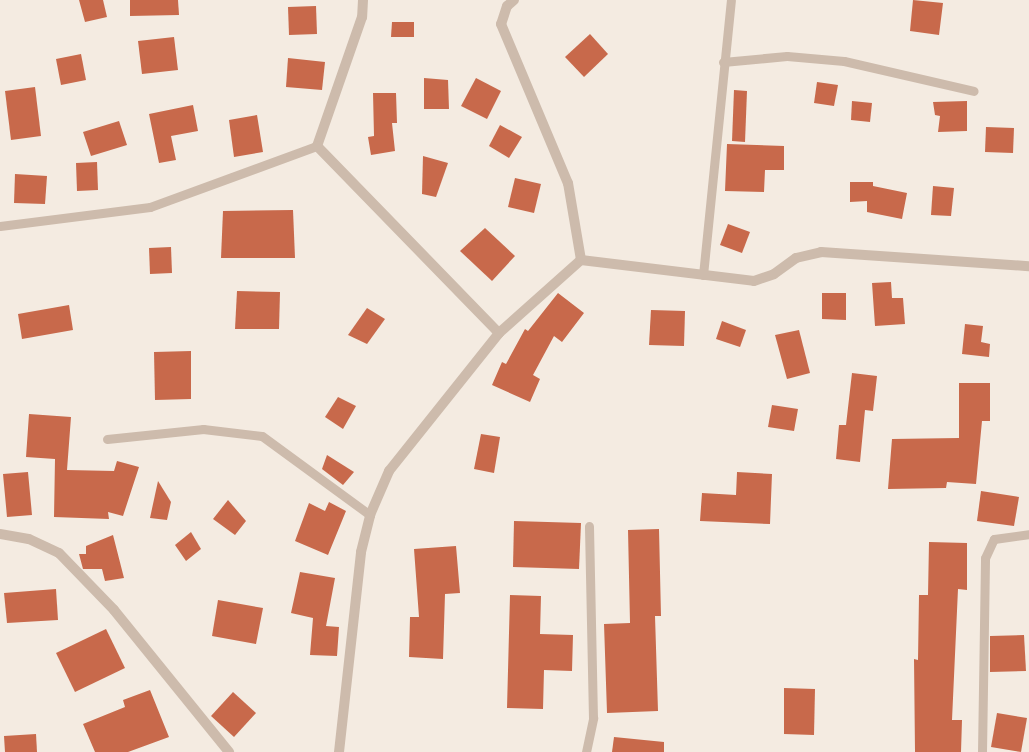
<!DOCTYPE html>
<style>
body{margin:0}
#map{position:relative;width:1029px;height:752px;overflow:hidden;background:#f4ebe1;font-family:"Public Sans",sans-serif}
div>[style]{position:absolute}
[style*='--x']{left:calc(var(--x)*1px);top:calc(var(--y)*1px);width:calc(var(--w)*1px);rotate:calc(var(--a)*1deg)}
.building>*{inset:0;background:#c8694b}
.lane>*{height:9px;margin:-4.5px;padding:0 4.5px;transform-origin:4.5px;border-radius:4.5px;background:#cdbbac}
.street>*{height:10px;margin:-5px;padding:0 5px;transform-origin:5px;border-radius:5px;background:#cdbbac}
span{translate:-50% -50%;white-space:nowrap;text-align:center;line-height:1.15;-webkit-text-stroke:3px #fbf5ee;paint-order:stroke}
</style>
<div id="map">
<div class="building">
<i style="clip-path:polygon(79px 0,103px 0,107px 17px,85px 22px)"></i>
<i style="clip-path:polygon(130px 0,178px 0,179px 15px,130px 16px)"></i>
<i style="clip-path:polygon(913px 0,943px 3px,939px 35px,910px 31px)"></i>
<i style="clip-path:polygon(316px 6px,317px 34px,289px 35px,288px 7px)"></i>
<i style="clip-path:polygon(392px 22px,414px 22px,414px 37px,391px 37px)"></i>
<i style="clip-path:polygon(590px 34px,608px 54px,584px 77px,565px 57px)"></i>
<i style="clip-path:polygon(174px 37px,178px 70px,142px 74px,138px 41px)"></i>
<i style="clip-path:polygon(81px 54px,86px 80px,61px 85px,56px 59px)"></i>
<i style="clip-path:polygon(288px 58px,325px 62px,322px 90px,286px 87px)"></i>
<i style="clip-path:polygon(424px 78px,448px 80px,449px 109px,424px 109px)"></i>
<i style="clip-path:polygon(476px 78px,501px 91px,487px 119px,461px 106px)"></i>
<i style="clip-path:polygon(817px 82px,838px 85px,834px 106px,814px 103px)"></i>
<i style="clip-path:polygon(35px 87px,41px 136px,11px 140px,5px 91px)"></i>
<i style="clip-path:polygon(734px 90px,747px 91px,745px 142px,732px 141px)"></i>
<i style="clip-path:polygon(373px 93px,396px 93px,397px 123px,392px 123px,395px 151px,371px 155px,368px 137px,374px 136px)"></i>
<i style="clip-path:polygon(852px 101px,872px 103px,870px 122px,851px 120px)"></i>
<i style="clip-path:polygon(967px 101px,967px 131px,938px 132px,940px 116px,935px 115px,933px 102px)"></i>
<i style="clip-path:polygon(193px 105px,198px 131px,171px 136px,176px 160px,159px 163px,149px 114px)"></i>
<i style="clip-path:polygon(257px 115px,263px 152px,234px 157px,229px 120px)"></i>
<i style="clip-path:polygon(119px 121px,127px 145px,91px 156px,83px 132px)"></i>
<i style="clip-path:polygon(500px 125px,522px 137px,509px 158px,489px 146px)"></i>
<i style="clip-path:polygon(986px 127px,1014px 128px,1013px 153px,985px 152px)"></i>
<i style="clip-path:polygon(727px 144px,784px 146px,784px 170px,765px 170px,764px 192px,725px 191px)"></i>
<i style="clip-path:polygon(423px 156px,448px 163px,436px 197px,422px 194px)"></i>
<i style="clip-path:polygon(97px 162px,98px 190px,77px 191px,76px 163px)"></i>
<i style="clip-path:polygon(15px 174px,47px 176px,45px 204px,14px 203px)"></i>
<i style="clip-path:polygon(515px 178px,541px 184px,534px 213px,508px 207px)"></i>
<i style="clip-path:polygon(850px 182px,873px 182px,873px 186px,907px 193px,902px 219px,867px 212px,867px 201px,850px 202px)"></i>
<i style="clip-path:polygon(933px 186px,954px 188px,951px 216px,931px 215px)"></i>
<i style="clip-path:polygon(293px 210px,295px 258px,221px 258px,223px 211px)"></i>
<i style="clip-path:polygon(728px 224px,750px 232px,742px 253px,720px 245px)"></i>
<i style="clip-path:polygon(485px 228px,515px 256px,492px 281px,460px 251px)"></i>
<i style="clip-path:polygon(171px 247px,172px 273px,150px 274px,149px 248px)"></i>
<i style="clip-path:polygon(891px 282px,892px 298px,903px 298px,905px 324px,875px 326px,872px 283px)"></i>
<i style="clip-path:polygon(237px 291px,280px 292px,279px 329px,235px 329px)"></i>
<i style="clip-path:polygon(558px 293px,584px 313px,562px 342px,554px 336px,533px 375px,540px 379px,530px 402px,492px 385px,502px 362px,506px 364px,525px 329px,528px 331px)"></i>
<i style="clip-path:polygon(822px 293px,846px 293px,846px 320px,822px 319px)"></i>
<i style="clip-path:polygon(69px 305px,73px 330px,22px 339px,18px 314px)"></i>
<i style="clip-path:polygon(367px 308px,385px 319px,367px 344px,348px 335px)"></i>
<i style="clip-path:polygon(651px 310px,685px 311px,684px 346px,649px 345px)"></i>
<i style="clip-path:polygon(722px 321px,746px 330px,740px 347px,716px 339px)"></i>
<i style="clip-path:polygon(965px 324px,983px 326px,981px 342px,990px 344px,989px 357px,962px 354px)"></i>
<i style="clip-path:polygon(799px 330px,810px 373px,787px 379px,775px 335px)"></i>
<i style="clip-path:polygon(191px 351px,191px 399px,155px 400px,154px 352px)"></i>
<i style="clip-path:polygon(852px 373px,877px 376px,873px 411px,865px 410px,860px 462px,836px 459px,839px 425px,846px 425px)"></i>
<i style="clip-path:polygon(959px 383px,990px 383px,990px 421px,982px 421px,976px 484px,947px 482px,946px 488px,888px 489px,892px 439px,959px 438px)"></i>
<i style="clip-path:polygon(338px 397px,356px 406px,343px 429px,325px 417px)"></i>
<i style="clip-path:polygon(772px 405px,798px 409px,794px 431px,768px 427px)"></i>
<i style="clip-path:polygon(29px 414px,71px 417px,67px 470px,114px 471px,117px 461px,139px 467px,123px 516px,108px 512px,109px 519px,54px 517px,55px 459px,26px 457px)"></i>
<i style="clip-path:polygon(481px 434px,500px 437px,494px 473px,474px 469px)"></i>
<i style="clip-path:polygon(327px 455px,354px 472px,343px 485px,322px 469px)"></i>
<i style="clip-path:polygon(28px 472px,32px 515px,7px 517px,3px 474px)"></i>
<i style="clip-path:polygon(737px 472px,772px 474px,770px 524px,700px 521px,702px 493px,736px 495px)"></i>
<i style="clip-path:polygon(158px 481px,171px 502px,167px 520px,150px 518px)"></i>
<i style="clip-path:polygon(981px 491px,1019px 497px,1014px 526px,977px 521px)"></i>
<i style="clip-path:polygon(228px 500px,246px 521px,235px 535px,213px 519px)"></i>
<i style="clip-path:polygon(329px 502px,346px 511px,328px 555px,295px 541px,309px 503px,325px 511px)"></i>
<i style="clip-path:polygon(514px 521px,581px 523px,579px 569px,513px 567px)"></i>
<i style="clip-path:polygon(659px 529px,661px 616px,655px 616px,658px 711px,607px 713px,604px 624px,630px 623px,628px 530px)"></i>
<i style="clip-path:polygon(191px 532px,201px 549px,186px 561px,175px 545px)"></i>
<i style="clip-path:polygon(113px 535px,124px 578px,105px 581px,102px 569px,83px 569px,79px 554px,86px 554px,86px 546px)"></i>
<i style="clip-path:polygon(929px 542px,967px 543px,967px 590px,958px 589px,952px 720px,962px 720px,961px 752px,915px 752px,914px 659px,918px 660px,919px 595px,928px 595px)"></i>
<i style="clip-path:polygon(456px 546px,460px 593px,445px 594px,443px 659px,409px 657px,410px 617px,419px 617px,414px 549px)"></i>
<i style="clip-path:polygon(300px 572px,335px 578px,326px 626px,339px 627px,337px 656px,310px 655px,313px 618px,291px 613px)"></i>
<i style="clip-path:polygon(56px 589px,58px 620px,7px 623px,4px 593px)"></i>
<i style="clip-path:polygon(510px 595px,541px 596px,540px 634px,573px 635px,572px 671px,544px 670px,543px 709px,507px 708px)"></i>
<i style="clip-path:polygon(218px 600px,263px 608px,256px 644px,212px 636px)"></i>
<i style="clip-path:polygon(106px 629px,125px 668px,75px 692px,56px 653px)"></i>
<i style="clip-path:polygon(1024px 635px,1026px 671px,990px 672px,990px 636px)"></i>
<i style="clip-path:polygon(784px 688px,815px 689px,814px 735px,784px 734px)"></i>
<i style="clip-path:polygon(150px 690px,169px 737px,128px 752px,95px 752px,83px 724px,125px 707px,123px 700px)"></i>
<i style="clip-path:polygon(233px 692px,256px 713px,234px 737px,211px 716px)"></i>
<i style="clip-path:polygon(997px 713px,1027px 718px,1021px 752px,991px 747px)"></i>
<i style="clip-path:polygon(36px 734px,37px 752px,5px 752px,4px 736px)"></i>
<i style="clip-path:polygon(614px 737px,664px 742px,664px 752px,612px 752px)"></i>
</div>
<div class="lane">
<i style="--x:723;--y:62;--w:64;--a:-5.4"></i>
<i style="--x:787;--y:56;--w:57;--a:5"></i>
<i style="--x:844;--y:61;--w:133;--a:13"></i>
<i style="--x:0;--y:226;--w:151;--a:-7.2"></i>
<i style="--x:150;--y:207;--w:178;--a:-20.1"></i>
<i style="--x:703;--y:275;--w:276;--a:-84.2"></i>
<i style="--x:107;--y:439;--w:97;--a:-5.9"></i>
<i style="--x:203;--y:429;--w:59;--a:6.8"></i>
<i style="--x:262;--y:436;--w:134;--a:36.2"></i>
<i style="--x:586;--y:752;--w:35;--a:-78"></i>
<i style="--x:593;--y:718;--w:192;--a:-91.2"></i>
<i style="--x:982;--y:752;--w:194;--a:-89.1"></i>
<i style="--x:985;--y:558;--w:21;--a:-65"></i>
<i style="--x:994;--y:539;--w:35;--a:-8"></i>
</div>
<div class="street">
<i style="--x:363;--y:0;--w:17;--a:93"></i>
<i style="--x:362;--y:17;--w:137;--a:109.2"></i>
<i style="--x:317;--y:146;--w:261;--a:45.8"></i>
<i style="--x:514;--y:0;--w:9;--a:139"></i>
<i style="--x:507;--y:6;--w:19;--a:108"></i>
<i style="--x:501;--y:24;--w:173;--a:67.2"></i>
<i style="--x:568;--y:183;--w:78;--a:80.4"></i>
<i style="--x:0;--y:534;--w:29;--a:10"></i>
<i style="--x:29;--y:539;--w:33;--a:25"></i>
<i style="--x:59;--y:553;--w:79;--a:46"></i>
<i style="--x:114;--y:610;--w:183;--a:51"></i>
<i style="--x:339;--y:752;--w:201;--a:-83.7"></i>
<i style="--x:361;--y:552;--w:38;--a:-76"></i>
<i style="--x:370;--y:515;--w:48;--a:-66.6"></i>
<i style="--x:389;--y:471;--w:176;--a:-51.4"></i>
<i style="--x:499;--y:333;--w:110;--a:-41.7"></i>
<i style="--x:581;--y:260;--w:174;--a:6.9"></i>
<i style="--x:754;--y:281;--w:21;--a:-19"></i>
<i style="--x:774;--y:274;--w:27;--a:-36"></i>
<i style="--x:796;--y:258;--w:26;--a:-13"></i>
<i style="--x:821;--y:252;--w:208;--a:3.9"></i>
</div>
</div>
